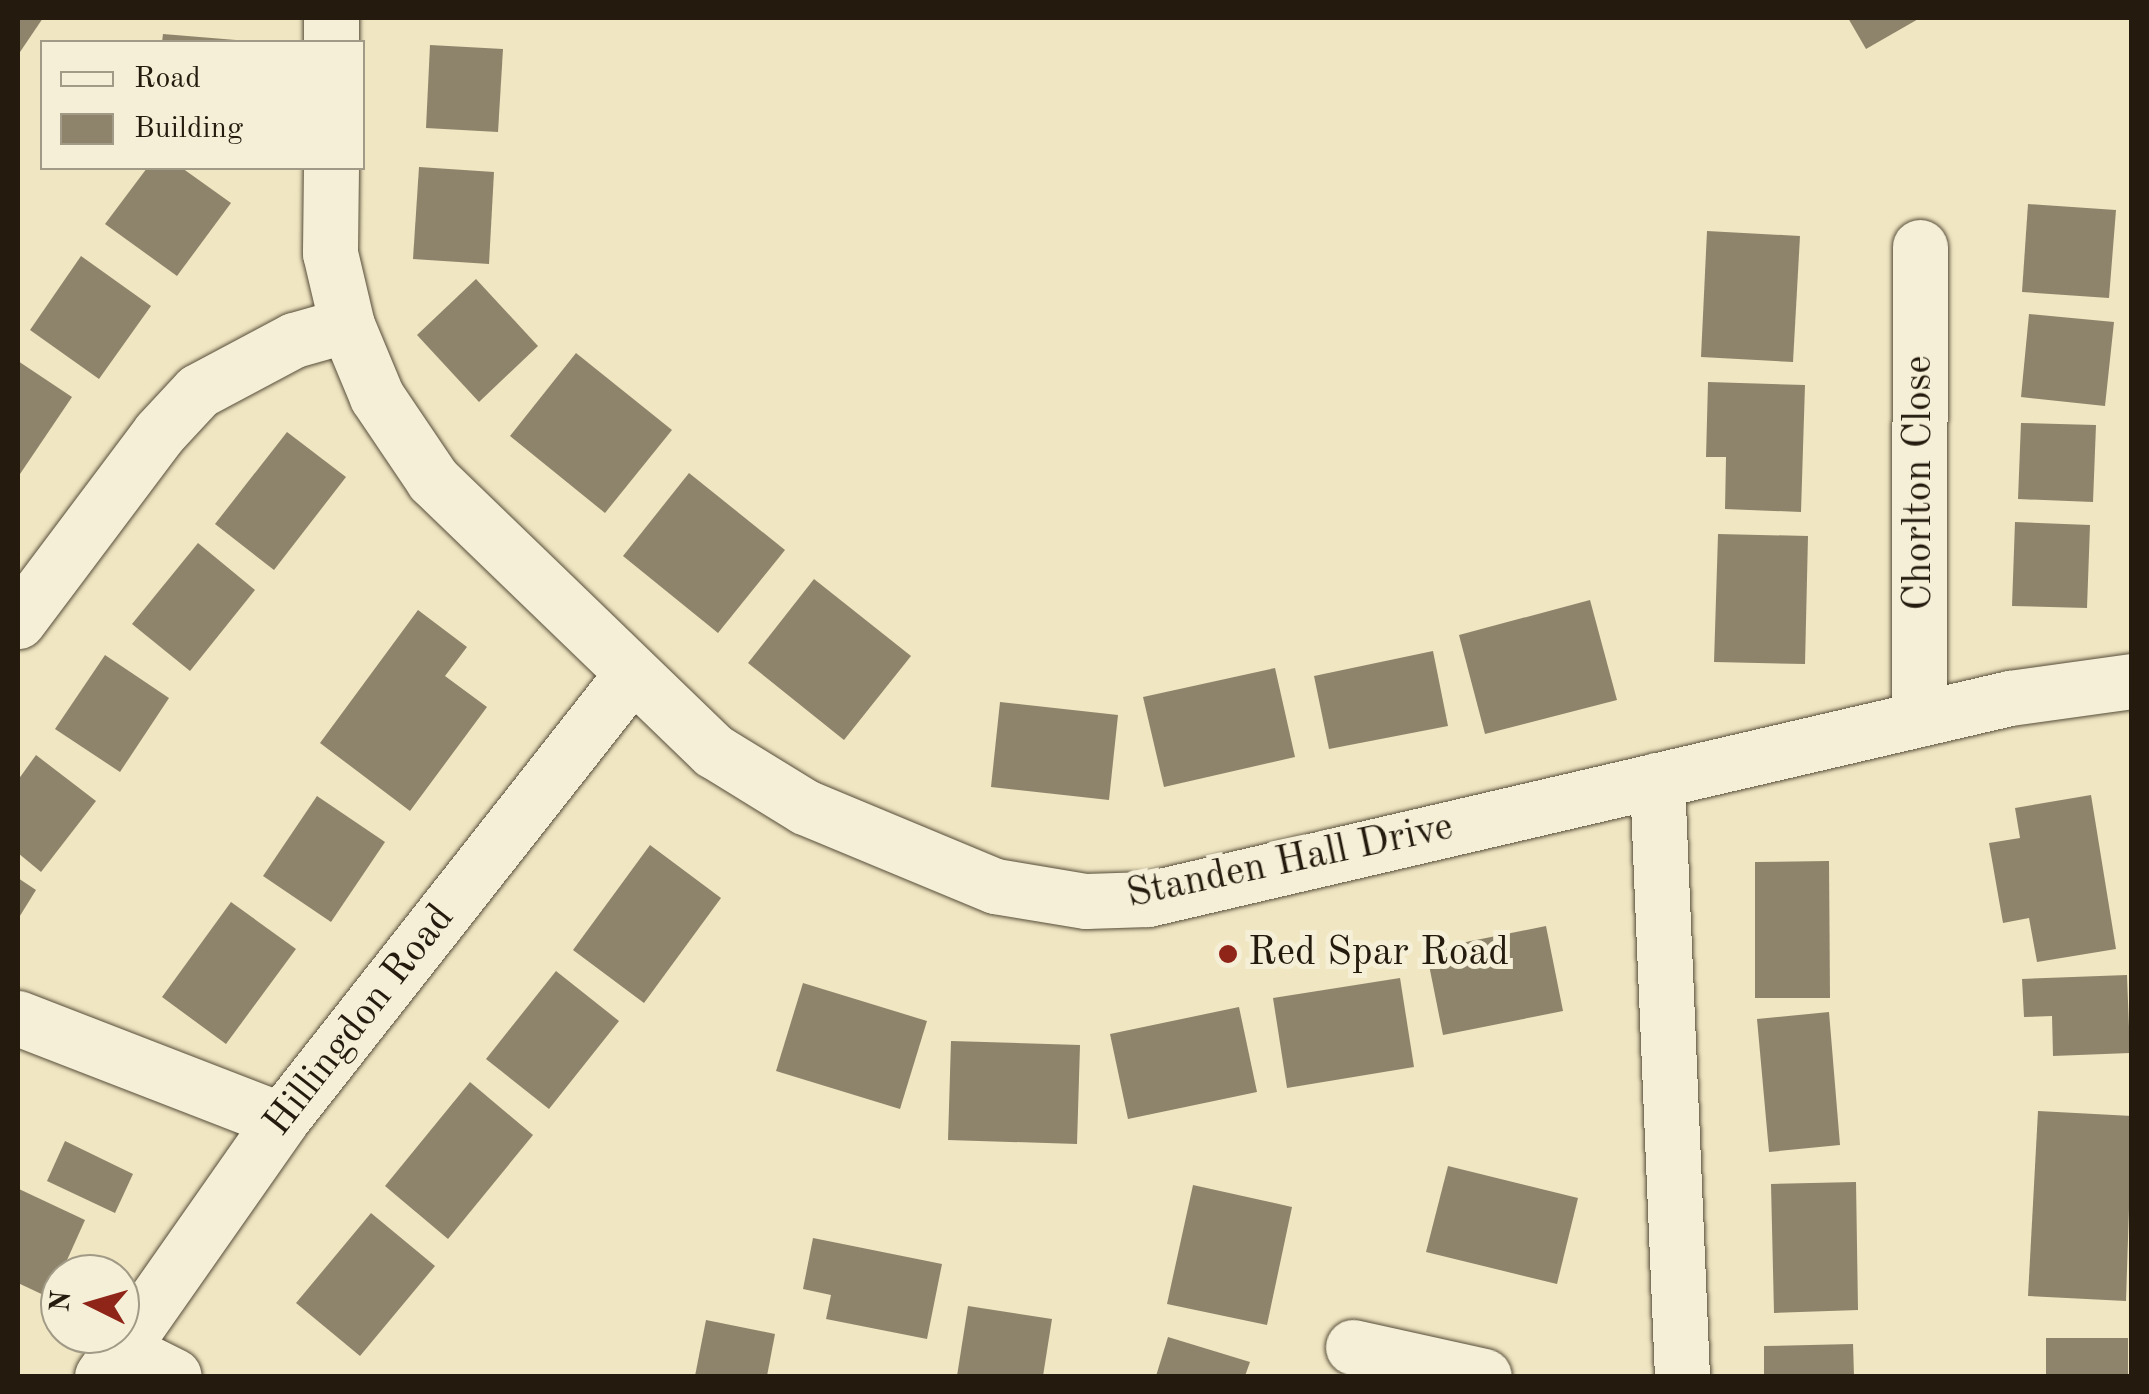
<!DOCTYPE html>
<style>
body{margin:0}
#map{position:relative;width:2149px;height:1394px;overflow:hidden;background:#f0e6c2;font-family:"Old Standard TT",serif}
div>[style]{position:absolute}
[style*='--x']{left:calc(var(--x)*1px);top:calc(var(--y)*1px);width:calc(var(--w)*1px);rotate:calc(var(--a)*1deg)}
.building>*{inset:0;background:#8e846b}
.roads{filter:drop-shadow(0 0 2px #574d3a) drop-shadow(0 0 2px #574d3a)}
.minor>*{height:55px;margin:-27.5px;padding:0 27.5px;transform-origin:27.5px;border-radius:27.5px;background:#f5efd7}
.dots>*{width:28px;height:28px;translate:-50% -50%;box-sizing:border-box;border:5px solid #f5efd7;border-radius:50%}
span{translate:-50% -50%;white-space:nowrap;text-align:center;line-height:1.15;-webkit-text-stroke:10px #f5efd7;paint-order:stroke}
.street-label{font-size:40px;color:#241a0d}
.poi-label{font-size:40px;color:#241a0d}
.left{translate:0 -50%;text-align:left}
.frame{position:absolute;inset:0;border:20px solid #241a0d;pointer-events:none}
.legend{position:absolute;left:40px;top:40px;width:325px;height:130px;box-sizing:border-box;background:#f5efd7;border:2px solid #a19a86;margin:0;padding:12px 18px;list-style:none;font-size:30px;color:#241a0d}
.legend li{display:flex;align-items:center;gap:20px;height:50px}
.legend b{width:50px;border:2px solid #a19a86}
.north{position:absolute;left:40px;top:1254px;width:100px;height:100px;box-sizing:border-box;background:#f5efd7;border:2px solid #a19a86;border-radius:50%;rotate:275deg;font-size:28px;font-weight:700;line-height:40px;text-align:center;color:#241a0d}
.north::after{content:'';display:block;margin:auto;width:35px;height:45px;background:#8f2418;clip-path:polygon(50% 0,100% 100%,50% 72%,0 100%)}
</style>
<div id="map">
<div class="building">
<i style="clip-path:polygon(18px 18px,43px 18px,18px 55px)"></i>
<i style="clip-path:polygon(1848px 18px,1920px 18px,1866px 49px)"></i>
<i style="clip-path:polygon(163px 34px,236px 40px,236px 42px,162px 42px)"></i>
<i style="clip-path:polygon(430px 45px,503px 49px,498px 132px,426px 128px)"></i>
<i style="clip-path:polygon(419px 167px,494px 172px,489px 264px,413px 259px)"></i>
<i style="clip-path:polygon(147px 168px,182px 168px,231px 203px,177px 276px,105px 224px)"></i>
<i style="clip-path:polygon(2028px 204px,2116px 210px,2109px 298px,2022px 292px)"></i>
<i style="clip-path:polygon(1707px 231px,1800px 236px,1793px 362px,1701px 357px)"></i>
<i style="clip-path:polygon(81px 256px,151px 306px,99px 379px,30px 330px)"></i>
<i style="clip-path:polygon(476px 279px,538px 346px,479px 402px,417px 335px)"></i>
<i style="clip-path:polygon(2029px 314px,2114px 322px,2105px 406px,2021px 397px)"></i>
<i style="clip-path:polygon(576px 353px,672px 430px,605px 513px,510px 436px)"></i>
<i style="clip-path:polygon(18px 361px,72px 397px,20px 474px,18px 473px)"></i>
<i style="clip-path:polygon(1708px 382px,1805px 385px,1801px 512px,1725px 509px,1726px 457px,1706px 457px)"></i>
<i style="clip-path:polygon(2021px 423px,2096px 425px,2093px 502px,2018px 499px)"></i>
<i style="clip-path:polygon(287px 432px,346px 477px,274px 570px,215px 524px)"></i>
<i style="clip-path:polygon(689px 473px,785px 550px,718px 633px,623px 556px)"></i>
<i style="clip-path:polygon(2015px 522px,2090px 525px,2087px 608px,2012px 606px)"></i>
<i style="clip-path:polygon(1718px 534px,1808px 536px,1805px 664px,1714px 662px)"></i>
<i style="clip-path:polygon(198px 543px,255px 590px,190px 671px,132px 624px)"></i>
<i style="clip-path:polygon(814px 579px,911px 656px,844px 740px,748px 663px)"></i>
<i style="clip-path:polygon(1590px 600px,1617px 700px,1485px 734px,1459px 635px)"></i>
<i style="clip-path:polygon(418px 610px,467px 647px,445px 676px,487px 707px,410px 811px,320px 743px)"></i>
<i style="clip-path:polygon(1433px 651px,1448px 726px,1329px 749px,1314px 676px)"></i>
<i style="clip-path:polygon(105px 655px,169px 698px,120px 772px,55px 729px)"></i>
<i style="clip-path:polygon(1275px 668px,1295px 757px,1164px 787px,1143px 697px)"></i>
<i style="clip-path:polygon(1000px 702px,1118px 715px,1109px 800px,991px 787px)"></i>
<i style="clip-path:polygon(36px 755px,96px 801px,41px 872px,18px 853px,18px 780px)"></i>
<i style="clip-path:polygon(2091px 795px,2116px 949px,2037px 962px,2029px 918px,2003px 923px,1989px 843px,2020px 838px,2015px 808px)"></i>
<i style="clip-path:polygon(317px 796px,385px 842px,331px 922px,263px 876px)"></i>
<i style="clip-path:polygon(650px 845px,721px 898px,644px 1003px,573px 950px)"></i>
<i style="clip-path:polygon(1829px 861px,1830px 998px,1755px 998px,1755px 862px)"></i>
<i style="clip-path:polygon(18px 878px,36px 890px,18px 919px)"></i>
<i style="clip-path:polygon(231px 902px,296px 949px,226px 1044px,162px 997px)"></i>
<i style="clip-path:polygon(1546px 926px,1563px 1011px,1443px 1035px,1426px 950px)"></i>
<i style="clip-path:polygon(556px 971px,619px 1021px,549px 1109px,486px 1059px)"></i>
<i style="clip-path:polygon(2127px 975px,2130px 1053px,2053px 1056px,2052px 1016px,2024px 1017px,2022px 979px)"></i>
<i style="clip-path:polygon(1400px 978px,1414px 1067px,1287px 1088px,1273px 998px)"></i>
<i style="clip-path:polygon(803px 983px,927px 1021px,900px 1109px,776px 1071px)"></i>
<i style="clip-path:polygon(1239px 1007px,1257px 1092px,1128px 1119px,1110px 1034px)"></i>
<i style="clip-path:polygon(1829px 1012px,1840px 1145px,1769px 1152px,1757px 1019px)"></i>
<i style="clip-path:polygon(951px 1041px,1080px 1045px,1077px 1144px,948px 1140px)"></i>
<i style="clip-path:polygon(470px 1082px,533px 1135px,448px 1239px,385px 1186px)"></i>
<i style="clip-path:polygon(2038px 1111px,2132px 1116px,2126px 1301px,2028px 1296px)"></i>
<i style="clip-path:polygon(65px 1141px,133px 1174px,115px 1213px,47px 1181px)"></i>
<i style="clip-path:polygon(1448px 1166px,1578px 1198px,1557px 1284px,1426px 1252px)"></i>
<i style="clip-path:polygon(1856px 1182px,1858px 1310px,1774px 1313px,1771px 1184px)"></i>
<i style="clip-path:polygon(1193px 1185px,1292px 1207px,1267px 1325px,1167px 1304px)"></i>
<i style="clip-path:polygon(19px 1189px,85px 1220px,50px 1298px,18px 1283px)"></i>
<i style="clip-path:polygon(371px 1213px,435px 1266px,360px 1356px,296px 1303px)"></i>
<i style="clip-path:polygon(813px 1238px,942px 1264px,927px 1339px,826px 1319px,831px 1295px,803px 1289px)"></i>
<i style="clip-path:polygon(968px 1306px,1052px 1319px,1043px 1376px,957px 1376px)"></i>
<i style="clip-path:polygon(706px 1320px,775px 1334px,767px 1376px,695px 1376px)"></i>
<i style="clip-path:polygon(1168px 1337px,1250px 1362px,1245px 1376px,1156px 1376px)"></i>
<i style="clip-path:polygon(2046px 1338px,2128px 1338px,2128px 1376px,2046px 1376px)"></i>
<i style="clip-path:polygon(1853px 1344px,1854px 1376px,1764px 1376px,1764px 1346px)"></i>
</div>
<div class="roads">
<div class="minor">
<i style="--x:331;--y:42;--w:24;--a:-90"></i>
<i style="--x:331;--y:168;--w:85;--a:90.7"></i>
<i style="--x:330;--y:253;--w:74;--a:76.7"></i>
<i style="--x:347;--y:325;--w:78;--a:67.4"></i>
<i style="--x:377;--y:397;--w:100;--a:56"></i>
<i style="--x:433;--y:480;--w:390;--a:44"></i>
<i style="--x:714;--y:751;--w:107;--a:31.6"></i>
<i style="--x:805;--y:807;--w:206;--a:22.6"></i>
<i style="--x:995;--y:886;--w:92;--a:9.4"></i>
<i style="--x:1086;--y:901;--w:62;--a:-1.8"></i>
<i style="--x:1148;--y:899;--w:885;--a:-13.13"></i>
<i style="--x:2010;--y:698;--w:123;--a:-7.9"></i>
<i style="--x:18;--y:621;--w:235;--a:-53.1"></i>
<i style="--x:159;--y:433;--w:57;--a:-47.1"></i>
<i style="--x:198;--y:391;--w:109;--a:-28"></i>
<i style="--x:294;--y:340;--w:55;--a:-15.8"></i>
<i style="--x:1919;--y:719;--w:472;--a:-89.9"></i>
<i style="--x:1657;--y:780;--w:597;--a:87.6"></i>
<i style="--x:18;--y:1018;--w:282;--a:21.2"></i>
<i style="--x:1353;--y:1347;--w:134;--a:12.5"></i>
<i style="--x:120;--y:1349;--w:60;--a:26.6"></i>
<i style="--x:102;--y:1376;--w:312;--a:-55"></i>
<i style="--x:281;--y:1120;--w:566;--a:-51.81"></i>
</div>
</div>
<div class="dots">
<i style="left:1228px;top:954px;background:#8f2418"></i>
</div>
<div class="street-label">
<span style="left:1920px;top:483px;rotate:-90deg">Chorlton Close</span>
<span style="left:1290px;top:862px;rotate:-12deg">Standen Hall Drive</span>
<span style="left:360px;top:1021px;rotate:-52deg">Hillingdon Road</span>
</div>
<div class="poi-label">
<span class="left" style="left:1248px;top:954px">Red Spar Road</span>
</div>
<div class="frame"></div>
<ul class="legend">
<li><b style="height:12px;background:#f5efd7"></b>Road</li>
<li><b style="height:28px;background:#8e846b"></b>Building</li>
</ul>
<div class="north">N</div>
</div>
